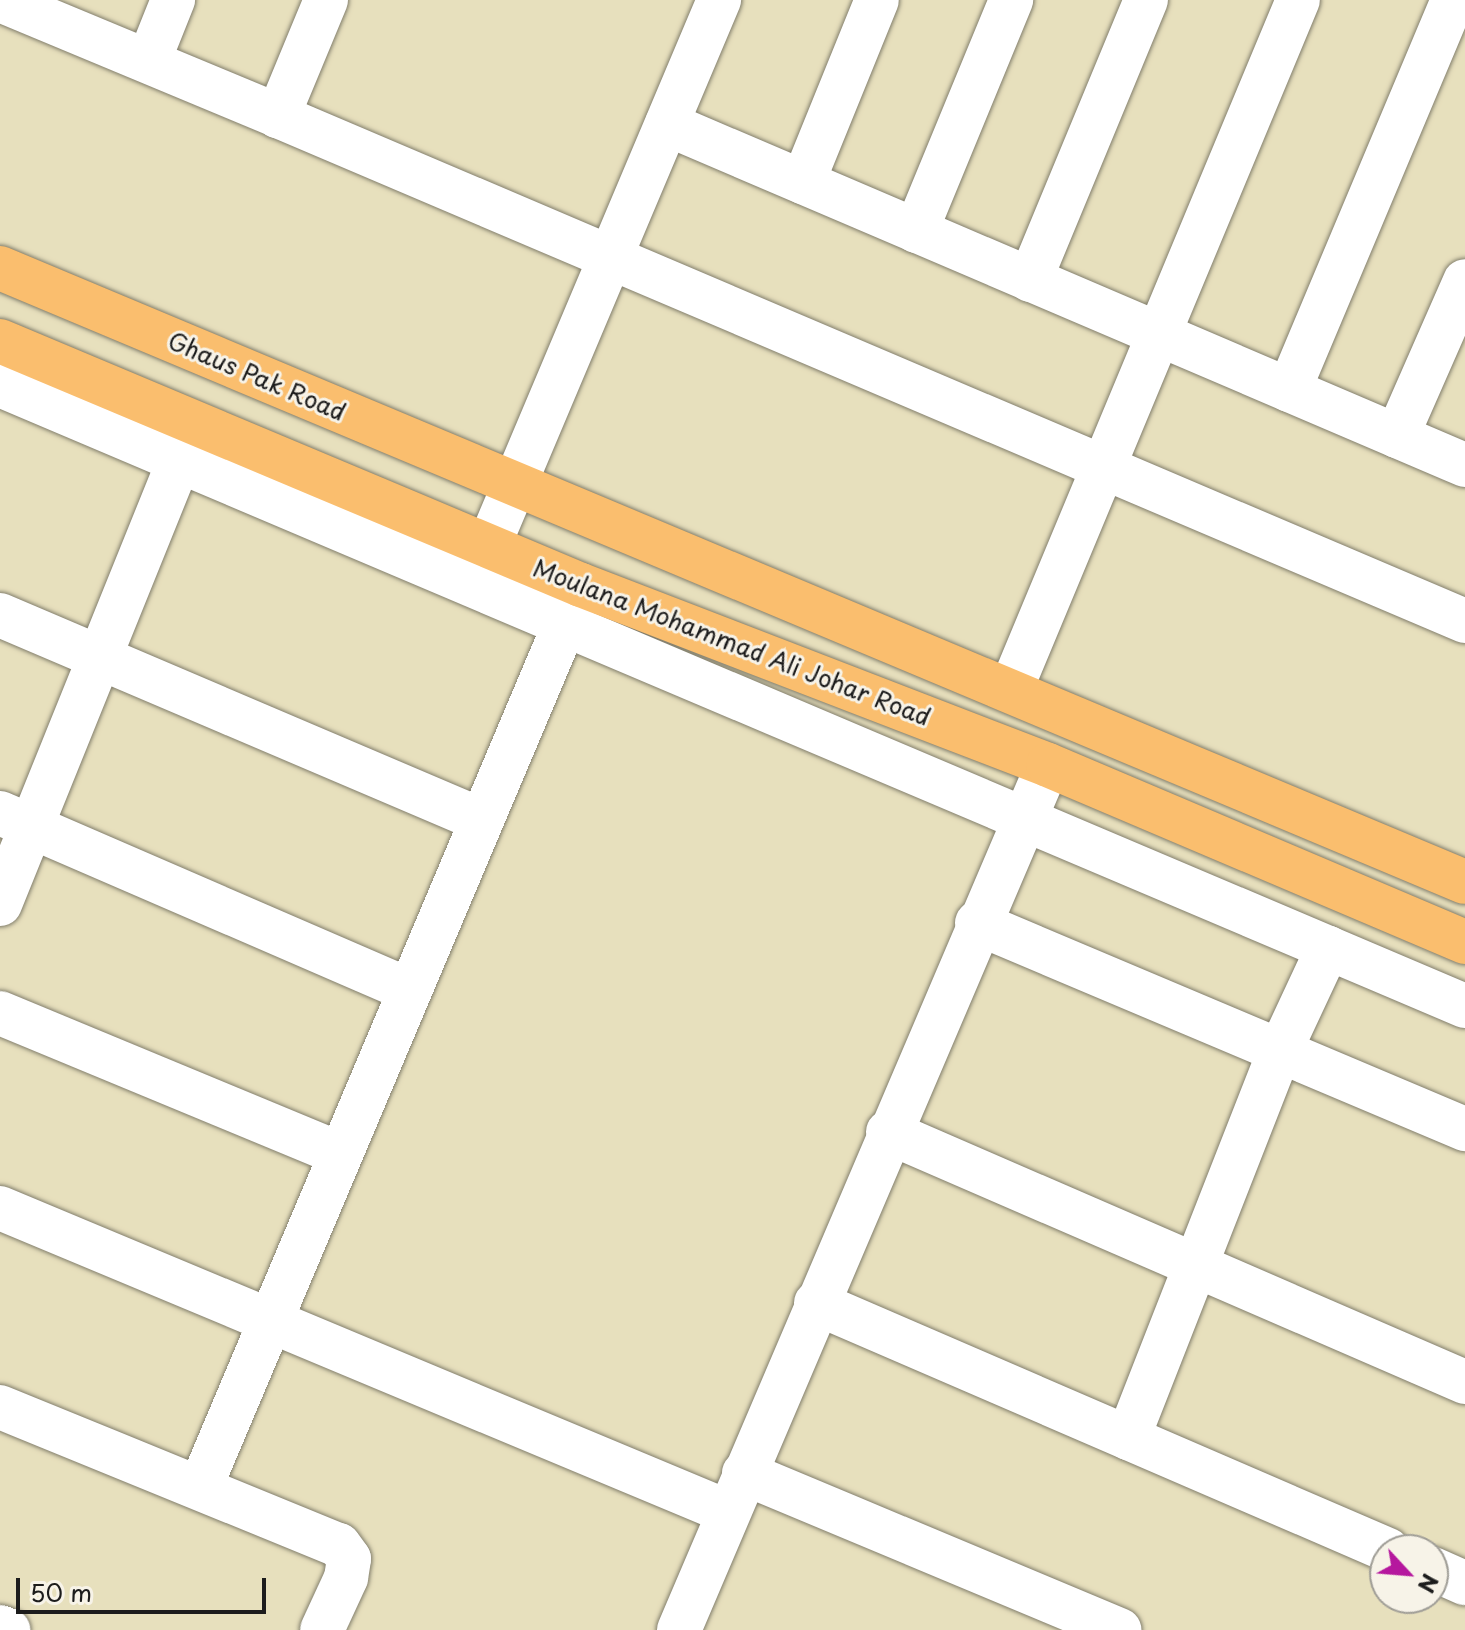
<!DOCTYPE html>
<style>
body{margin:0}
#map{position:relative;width:1465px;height:1630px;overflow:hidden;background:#e7e0bd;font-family:"Playpen Sans",sans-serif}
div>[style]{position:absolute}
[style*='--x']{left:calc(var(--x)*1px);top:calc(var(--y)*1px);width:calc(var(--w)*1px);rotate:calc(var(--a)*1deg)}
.roads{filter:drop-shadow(0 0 2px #827e6c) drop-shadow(0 0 2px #827e6c)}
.minor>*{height:44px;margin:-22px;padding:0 22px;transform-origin:22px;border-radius:22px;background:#fff}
.major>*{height:44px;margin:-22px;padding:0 22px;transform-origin:22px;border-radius:22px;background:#fabe6e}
span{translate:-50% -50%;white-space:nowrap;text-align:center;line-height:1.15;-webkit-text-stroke:6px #f7f3e8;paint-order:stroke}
.street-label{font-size:24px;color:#1c1c1c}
.north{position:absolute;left:1369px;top:1534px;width:80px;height:80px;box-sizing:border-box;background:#f7f3e8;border:2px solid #9f9d96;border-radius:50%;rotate:116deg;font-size:22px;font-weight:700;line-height:32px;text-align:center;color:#1c1c1c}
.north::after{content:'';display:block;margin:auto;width:28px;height:36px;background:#b5179e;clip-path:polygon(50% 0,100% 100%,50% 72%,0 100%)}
.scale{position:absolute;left:16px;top:1578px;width:250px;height:36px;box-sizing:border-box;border:4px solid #1c1c1c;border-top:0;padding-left:10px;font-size:24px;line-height:28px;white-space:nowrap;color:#1c1c1c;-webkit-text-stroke:6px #f7f3e8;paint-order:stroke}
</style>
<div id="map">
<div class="roads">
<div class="minor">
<i style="--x:0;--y:0;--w:301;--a:22.6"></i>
<i style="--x:326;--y:0;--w:126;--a:112.5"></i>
<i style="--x:278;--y:116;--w:1290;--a:23.05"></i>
<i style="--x:149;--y:60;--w:65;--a:-68.2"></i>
<i style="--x:667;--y:124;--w:868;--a:23.14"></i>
<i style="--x:803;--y:182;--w:196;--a:-67.9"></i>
<i style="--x:916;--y:231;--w:250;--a:-67.6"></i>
<i style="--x:1030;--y:280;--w:303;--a:-67.5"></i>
<i style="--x:0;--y:385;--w:1591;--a:22.97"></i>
<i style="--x:1289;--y:390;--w:423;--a:-67.2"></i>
<i style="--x:1397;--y:436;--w:169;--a:-66.3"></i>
<i style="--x:489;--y:545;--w:592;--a:-67.12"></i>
<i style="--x:0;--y:615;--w:523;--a:23.08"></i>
<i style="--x:1011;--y:689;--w:746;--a:-67.39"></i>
<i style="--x:0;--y:813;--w:446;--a:23.4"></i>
<i style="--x:0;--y:904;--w:510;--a:-68.01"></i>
<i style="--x:977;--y:923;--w:530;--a:22.89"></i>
<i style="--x:0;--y:1013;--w:368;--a:22.5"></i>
<i style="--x:888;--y:1132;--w:629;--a:23.43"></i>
<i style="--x:0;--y:1208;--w:789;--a:22.66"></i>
<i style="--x:816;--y:1303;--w:623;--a:23.36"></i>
<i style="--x:0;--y:1407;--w:366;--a:22.2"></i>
<i style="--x:339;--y:1545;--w:17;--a:54"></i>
<i style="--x:349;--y:1559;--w:19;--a:99"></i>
<i style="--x:346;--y:1578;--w:57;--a:114.8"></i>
<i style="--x:1128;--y:1438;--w:416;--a:-68.6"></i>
<i style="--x:1280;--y:1051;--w:114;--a:-65"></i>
<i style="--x:744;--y:1473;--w:407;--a:22.7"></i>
<i style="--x:200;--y:1488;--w:969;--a:-67.11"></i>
<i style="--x:1433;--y:1569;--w:35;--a:24"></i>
<i style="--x:0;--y:1627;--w:9;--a:21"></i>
<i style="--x:679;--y:1630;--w:940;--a:-66.9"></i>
</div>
<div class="major">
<i style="--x:0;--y:268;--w:1588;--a:22.74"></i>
<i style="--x:0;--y:341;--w:630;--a:22.78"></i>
<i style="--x:581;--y:585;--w:500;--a:21.08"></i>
<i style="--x:1048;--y:765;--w:453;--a:23"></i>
</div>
</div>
<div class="street-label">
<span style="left:257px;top:376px;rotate:23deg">Ghaus Pak Road</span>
<span style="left:732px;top:642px;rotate:21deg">Moulana Mohammad Ali Johar Road</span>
</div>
<div class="north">N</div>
<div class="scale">50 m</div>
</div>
